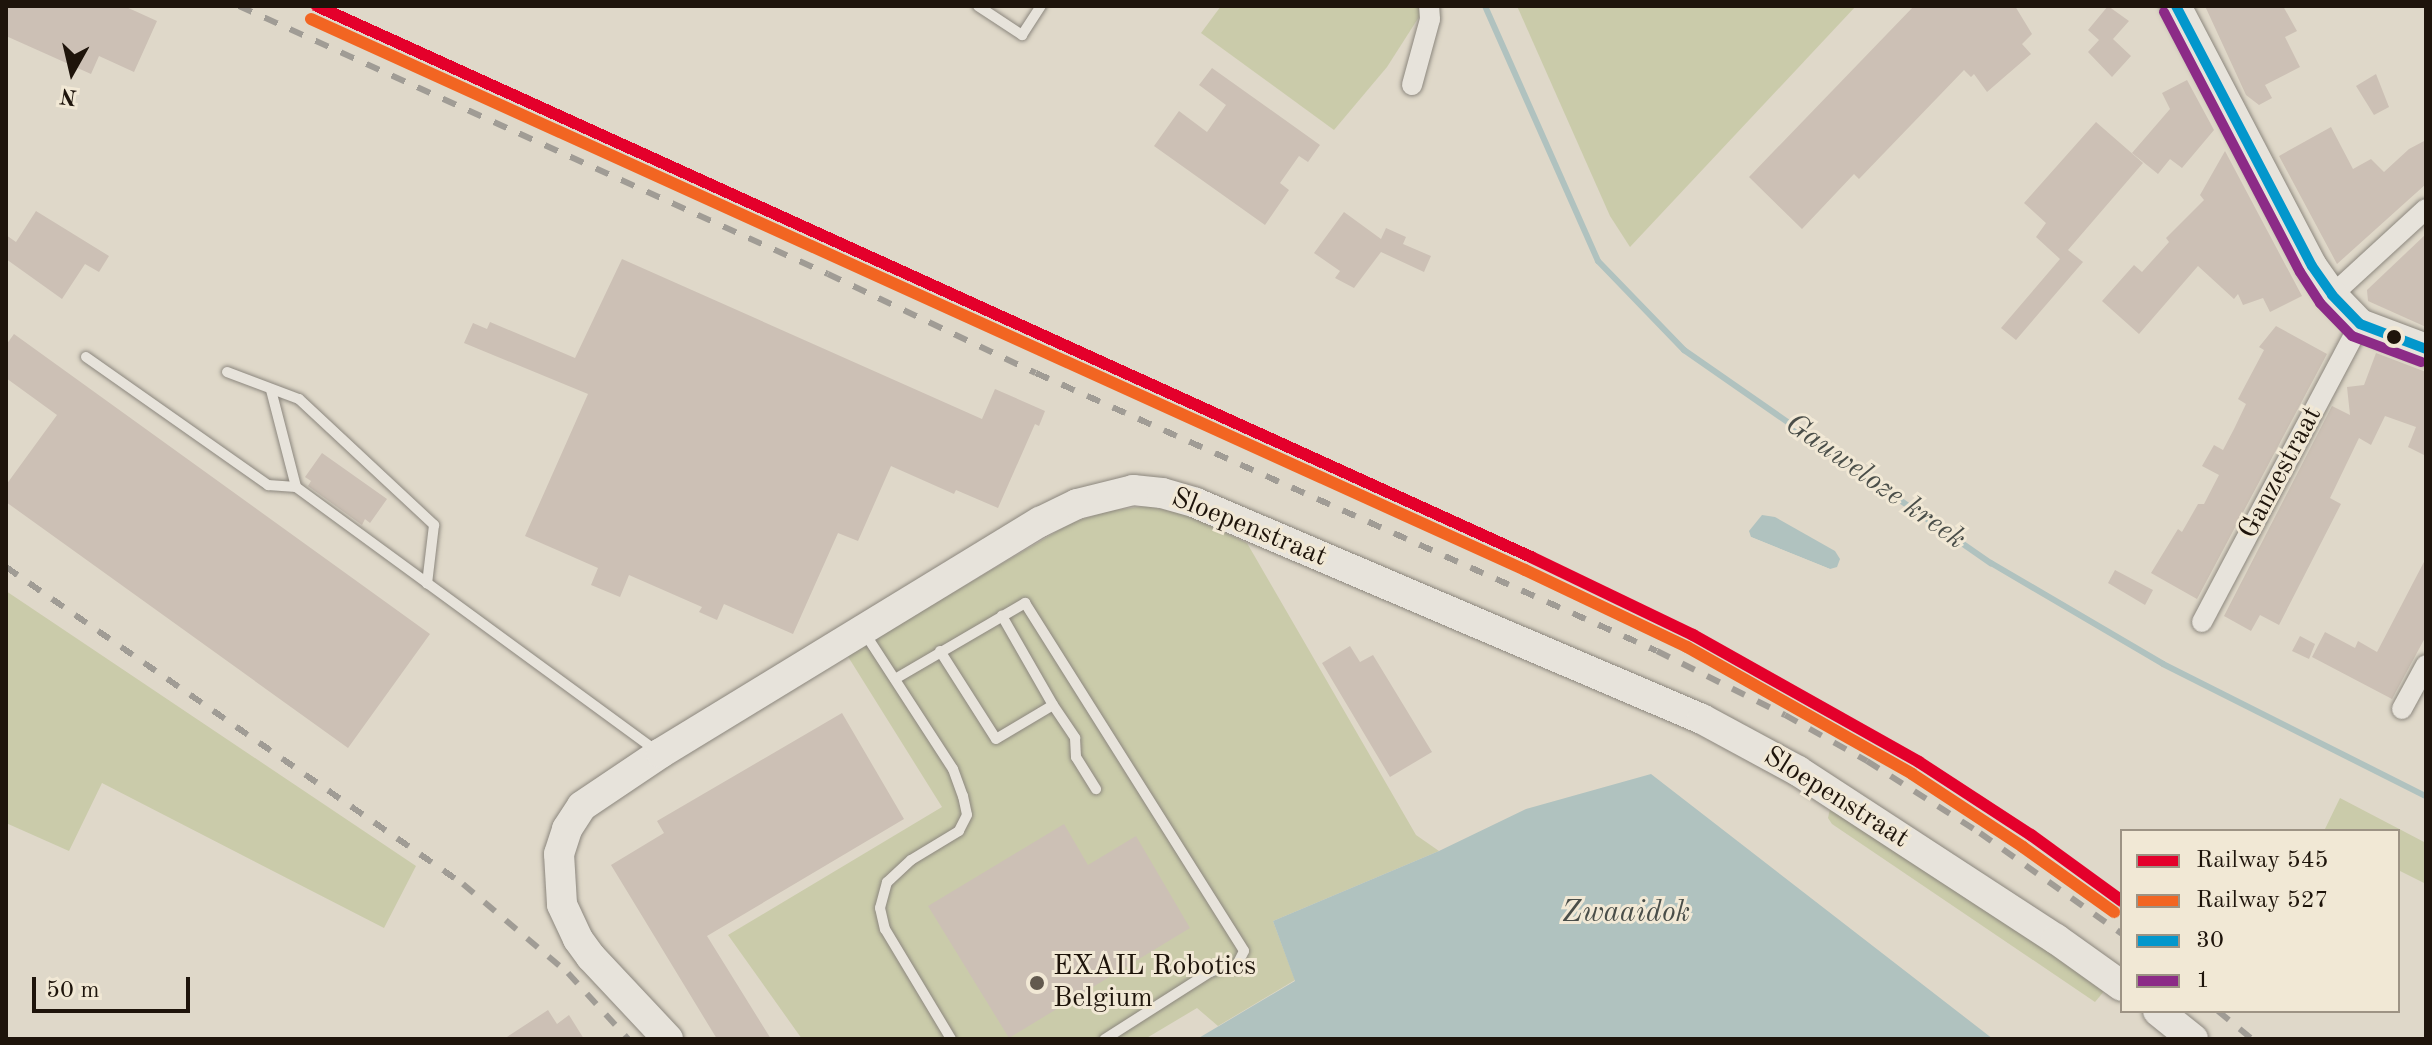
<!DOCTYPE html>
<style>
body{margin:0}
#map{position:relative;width:2432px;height:1045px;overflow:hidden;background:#dfd8c9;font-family:"Old Standard TT",serif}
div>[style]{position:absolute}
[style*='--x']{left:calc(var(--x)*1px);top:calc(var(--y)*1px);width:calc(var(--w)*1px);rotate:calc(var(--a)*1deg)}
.green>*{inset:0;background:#cacbaa}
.water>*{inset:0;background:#b0c2bf}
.pier>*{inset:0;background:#dfd8c9}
.stream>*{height:6px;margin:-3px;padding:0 3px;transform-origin:3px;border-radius:3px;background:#b0c2bf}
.building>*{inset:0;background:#ccc0b5}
.roads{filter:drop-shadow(0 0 2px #8c877e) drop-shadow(0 0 2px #8c877e)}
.lane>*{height:10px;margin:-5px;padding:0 5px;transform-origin:5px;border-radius:5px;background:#e7e3db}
.street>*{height:20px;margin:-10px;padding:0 10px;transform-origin:10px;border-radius:10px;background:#e7e3db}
.secondary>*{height:30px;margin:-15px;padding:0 15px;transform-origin:15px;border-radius:15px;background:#e7e3db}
.rail>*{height:6px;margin-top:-3px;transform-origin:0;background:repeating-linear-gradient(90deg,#a09c95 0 14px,transparent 0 28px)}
.bus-1>*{height:10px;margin:-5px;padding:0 5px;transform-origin:5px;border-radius:5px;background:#0397cc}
.bus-2>*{height:10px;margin:-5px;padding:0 5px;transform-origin:5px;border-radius:5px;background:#8c2b87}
.rail-1>*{height:12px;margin:-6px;padding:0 6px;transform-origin:6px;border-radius:6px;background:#e4002b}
.rail-2>*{height:12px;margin:-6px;padding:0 6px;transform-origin:6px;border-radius:6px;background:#f26522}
.dots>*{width:22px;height:22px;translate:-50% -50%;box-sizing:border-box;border:4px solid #f1e8d5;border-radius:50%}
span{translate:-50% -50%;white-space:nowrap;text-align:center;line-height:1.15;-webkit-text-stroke:6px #f1e8d5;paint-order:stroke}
.street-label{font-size:28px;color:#1e140b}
.poi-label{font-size:28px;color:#1e140b}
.left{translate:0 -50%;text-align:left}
.water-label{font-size:30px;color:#4a4e49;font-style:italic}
.frame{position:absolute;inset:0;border:8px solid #1e140b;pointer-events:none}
.legend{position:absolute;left:2120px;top:829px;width:280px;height:184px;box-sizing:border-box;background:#f1e8d5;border:2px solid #9d9384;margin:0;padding:10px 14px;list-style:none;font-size:24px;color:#1e140b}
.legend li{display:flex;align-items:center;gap:16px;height:40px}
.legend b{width:40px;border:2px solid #9d9384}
.north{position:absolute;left:32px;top:32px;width:80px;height:80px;-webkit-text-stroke:6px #f1e8d5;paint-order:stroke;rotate:188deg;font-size:22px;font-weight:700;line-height:32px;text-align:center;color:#1e140b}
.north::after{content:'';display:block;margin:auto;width:28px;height:36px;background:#1e140b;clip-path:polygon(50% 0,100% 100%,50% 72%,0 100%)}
.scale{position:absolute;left:32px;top:977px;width:158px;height:36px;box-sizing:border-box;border:4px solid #1e140b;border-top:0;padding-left:10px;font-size:24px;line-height:28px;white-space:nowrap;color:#1e140b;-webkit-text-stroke:6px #f1e8d5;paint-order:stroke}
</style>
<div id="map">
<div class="green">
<i style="clip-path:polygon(1221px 6px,1426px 6px,1387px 67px,1334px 130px,1201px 33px)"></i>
<i style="clip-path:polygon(1517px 6px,1856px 6px,1630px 247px,1610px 216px)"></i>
<i style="clip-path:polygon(1146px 506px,1185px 514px,1247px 543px,1416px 835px,1439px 851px,1273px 921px,1295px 980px,1218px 1026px,1197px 1008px,1145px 1039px,802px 1039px,728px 935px,942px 807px,847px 655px,1071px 523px,1108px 511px)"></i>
<i style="clip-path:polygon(6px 591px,416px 866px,384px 928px,102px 783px,69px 851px,6px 823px)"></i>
<i style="clip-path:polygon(2340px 798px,2426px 843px,2426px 884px,2398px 870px,2398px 831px,2324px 831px)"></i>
<i style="clip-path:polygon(1830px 809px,2048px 949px,2105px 990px,2095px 1002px,1832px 824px,1828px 818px)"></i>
</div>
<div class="water">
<i style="clip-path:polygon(1762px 515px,1775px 517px,1835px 551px,1840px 559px,1837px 567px,1830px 569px,1751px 537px,1749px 531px)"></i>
<i style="clip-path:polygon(1651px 774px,1993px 1039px,1197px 1039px,1295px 981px,1273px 921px,1439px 851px,1526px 809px)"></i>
</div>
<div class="pier">
<i style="clip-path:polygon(1751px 537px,1830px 569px,1828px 573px,1749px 541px)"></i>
</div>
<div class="stream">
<i style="--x:1485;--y:6;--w:279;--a:66.1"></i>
<i style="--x:1598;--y:261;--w:124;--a:46"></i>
<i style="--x:1684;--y:350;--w:374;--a:34.8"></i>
<i style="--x:1991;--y:563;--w:199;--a:30.4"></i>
<i style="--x:2163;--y:664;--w:294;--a:26.7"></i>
</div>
<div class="building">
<i style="clip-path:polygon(6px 6px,124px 6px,157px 21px,134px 72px,99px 56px,91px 74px,6px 36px)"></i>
<i style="clip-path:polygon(1914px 6px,2015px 6px,2032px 34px,2022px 44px,2031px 54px,1987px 92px,1974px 74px,1971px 77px,1964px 70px,1859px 179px,1854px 174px,1802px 229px,1749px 177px)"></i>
<i style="clip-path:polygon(2108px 6px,2129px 21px,2113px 39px,2131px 56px,2112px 77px,2088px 52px,2099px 40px,2088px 30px)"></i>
<i style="clip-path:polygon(2205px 6px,2283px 6px,2297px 31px,2285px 37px,2300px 67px,2265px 85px,2272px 98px,2259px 105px,2246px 95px)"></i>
<i style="clip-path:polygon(1212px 68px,1320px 145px,1308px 162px,1299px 156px,1280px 183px,1289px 190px,1265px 225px,1154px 146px,1179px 111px,1207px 132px,1226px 105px,1199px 85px)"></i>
<i style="clip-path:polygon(2376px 74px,2389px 107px,2374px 115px,2356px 86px)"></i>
<i style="clip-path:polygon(2187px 80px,2214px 130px,2182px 168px,2170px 159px,2158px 174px,2132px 153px,2170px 109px,2162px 93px)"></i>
<i style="clip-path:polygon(2096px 122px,2143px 163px,2068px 250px,2083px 262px,2016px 340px,2001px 328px,2060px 259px,2036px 237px,2046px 223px,2024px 203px)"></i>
<i style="clip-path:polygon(2331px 127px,2353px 169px,2371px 159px,2384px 172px,2409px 149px,2426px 140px,2426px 184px,2337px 264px,2279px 156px)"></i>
<i style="clip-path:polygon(2225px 151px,2302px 296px,2270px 312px,2263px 298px,2243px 305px,2238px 294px,2234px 299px,2198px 266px,2139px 334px,2102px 301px,2134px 265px,2142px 272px,2169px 242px,2166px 238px,2204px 200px,2200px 195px)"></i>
<i style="clip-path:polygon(36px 211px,109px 256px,99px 272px,85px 264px,62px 299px,6px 259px,6px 235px,16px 242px)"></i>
<i style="clip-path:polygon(1344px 212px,1381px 239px,1386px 228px,1406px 237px,1403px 244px,1431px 256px,1424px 272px,1381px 252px,1354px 288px,1335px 278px,1340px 271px,1314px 253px)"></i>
<i style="clip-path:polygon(2426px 234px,2426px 327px,2368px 301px,2367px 290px)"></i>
<i style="clip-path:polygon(622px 259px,982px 419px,995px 389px,1045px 411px,1039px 426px,1035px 424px,998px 508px,956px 490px,954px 494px,891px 466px,858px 541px,838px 533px,793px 634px,724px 604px,717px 620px,699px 612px,702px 607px,629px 575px,620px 597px,591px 585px,598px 568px,525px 536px,588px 394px,464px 343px,473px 323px,487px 329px,490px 322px,575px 358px)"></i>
<i style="clip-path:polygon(2276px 326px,2327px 354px,2197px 599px,2151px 573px,2178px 529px,2182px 532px,2198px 504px,2204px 504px,2219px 475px,2202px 466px,2214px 445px,2223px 450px,2234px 429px,2246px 404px,2238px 399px,2264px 350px,2259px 347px)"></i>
<i style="clip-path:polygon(14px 334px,430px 634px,348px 748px,6px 502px,6px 485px,57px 415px,6px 378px,6px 345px)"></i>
<i style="clip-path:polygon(2376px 353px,2426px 372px,2426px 456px,2408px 447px,2416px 427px,2385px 416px,2371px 445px,2359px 438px,2330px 498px,2341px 504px,2279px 625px,2260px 615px,2251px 631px,2224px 616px,2332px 406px,2350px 415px,2347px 387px,2364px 385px)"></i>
<i style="clip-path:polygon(322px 453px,387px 499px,370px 523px,365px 519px,362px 525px,308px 486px,311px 481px,305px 477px)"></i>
<i style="clip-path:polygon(2426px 558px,2426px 636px,2392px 699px,2312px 657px,2325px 632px,2355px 648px,2358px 641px,2377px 652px)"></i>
<i style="clip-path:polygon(2115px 570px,2153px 590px,2145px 605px,2108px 583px)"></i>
<i style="clip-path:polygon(2300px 636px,2315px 644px,2309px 659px,2292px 651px)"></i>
<i style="clip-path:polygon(1350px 646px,1360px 662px,1373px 655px,1432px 752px,1390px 777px,1322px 663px)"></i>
<i style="clip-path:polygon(842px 713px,904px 819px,707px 936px,771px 1039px,717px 1039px,611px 865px,664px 833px,657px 821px)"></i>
<i style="clip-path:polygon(1064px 824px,1088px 865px,1136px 836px,1190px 928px,1009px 1038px,928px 906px)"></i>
<i style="clip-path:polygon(548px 1010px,557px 1024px,569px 1015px,584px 1039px,504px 1039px)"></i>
</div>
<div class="roads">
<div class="lane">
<i style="--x:978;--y:6;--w:53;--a:33.4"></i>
<i style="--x:1022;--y:35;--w:35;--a:-57"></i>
<i style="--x:86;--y:357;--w:223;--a:35.1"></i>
<i style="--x:268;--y:485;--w:28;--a:4"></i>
<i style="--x:227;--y:372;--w:77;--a:20.6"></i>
<i style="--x:299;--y:399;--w:185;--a:43"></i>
<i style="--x:434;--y:525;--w:59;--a:96.8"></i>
<i style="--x:271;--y:390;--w:100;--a:75.5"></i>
<i style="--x:296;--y:487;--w:446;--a:36.2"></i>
<i style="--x:864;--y:632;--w:163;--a:57"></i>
<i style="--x:953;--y:769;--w:29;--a:70"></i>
<i style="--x:963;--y:796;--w:19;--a:78"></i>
<i style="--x:967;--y:815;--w:18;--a:117"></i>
<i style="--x:959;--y:831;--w:56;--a:148.9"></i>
<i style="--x:911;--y:860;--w:33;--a:137"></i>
<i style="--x:887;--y:882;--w:27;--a:105"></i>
<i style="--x:880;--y:908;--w:22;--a:77"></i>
<i style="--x:885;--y:929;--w:128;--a:59"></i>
<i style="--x:940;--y:651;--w:104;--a:57.5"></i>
<i style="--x:996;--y:739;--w:66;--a:-30.8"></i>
<i style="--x:1053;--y:705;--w:103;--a:-119.8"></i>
<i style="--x:895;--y:679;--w:151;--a:-30.3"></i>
<i style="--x:1025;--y:603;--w:411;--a:57.8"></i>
<i style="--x:1244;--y:951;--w:18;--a:117"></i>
<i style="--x:1236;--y:967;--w:10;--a:-174"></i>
<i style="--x:1226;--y:966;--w:17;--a:159"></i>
<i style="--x:1210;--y:972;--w:125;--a:147.5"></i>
<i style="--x:1053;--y:705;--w:40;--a:56"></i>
<i style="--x:1075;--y:738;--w:19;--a:87"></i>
<i style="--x:1076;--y:757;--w:38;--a:58"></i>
</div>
<div class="street">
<i style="--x:1412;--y:85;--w:68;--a:-74.7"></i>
<i style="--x:1430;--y:19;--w:13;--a:-94"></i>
<i style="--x:2332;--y:295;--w:127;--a:-42.5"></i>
<i style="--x:2202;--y:622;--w:337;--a:-62.1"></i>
<i style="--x:2402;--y:709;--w:50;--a:-61.4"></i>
</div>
<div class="secondary">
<i style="--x:2176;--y:6;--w:293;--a:62.4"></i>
<i style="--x:2312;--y:266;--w:35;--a:55"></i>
<i style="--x:2332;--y:295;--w:40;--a:46"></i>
<i style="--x:2360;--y:324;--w:71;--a:20.7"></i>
<i style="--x:2158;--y:1011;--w:45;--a:38.7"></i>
<i style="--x:668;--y:1039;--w:112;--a:-133.2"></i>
<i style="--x:591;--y:957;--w:22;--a:-126"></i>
<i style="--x:578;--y:939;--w:38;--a:-115"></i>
<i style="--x:562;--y:904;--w:50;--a:-93.4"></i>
<i style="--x:559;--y:854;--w:26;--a:-72"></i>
<i style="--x:567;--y:829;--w:27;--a:-57"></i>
<i style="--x:582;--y:806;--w:95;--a:-33.9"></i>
<i style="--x:661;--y:753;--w:444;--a:-31.4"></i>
<i style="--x:1040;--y:522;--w:41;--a:-25.9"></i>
<i style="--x:1077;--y:504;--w:58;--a:-14"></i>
<i style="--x:1133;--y:490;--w:29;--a:6"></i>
<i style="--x:1162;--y:493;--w:35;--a:16"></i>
<i style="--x:1196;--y:503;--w:550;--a:23.12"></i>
<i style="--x:1702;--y:719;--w:109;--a:28.4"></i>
<i style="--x:1798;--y:771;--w:308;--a:33.1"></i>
<i style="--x:2056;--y:939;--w:81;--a:35.5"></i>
</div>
</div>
<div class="rail">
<i style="--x:239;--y:6;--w:647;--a:24.47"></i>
<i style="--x:828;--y:274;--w:230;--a:25.5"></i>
<i style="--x:1036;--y:373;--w:680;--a:24.12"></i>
<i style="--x:1657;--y:651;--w:143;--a:26.6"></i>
<i style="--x:1785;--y:715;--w:94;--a:29.3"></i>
<i style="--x:1867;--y:761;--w:134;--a:32.5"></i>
<i style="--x:1980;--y:833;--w:174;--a:35.4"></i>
<i style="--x:6;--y:567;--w:556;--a:34.75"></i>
<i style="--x:463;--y:884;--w:138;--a:40.3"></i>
<i style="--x:568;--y:973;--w:89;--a:47.7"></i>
<i style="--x:2218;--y:1011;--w:44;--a:39.5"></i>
</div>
<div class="bus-1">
<i style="--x:2176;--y:6;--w:293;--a:62.4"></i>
<i style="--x:2312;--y:266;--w:35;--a:55"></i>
<i style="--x:2332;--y:295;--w:40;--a:46"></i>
<i style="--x:2360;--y:324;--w:71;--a:20.7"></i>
</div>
<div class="bus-2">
<i style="--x:2164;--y:12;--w:293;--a:62.4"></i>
<i style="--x:2300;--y:272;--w:37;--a:57"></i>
<i style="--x:2320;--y:303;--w:46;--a:45.9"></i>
<i style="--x:2352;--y:336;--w:74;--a:20.6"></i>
</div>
<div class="rail-1">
<i style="--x:317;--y:6;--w:1333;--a:24.41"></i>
<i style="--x:1531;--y:557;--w:180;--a:25.7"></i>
<i style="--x:1693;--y:635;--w:259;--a:29.3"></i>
<i style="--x:1919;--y:762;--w:134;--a:33.1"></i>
<i style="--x:2031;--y:835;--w:112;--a:36"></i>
</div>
<div class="rail-2">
<i style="--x:311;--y:19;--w:1333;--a:24.41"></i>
<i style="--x:1525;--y:570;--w:179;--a:25.4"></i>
<i style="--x:1687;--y:647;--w:258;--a:29.4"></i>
<i style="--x:1912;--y:774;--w:133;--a:33.3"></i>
<i style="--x:2023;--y:847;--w:112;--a:35.5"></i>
</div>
<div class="dots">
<i style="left:2394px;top:337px;background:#1e140b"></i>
<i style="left:1037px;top:983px;background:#62594e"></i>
</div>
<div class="street-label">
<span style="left:2281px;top:473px;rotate:-62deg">Ganzestraat</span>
<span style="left:1249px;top:528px;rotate:22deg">Sloepenstraat</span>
<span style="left:1836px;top:798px;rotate:32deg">Sloepenstraat</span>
</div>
<div class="poi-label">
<span class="left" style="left:1053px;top:983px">EXAIL Robotics<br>Belgium</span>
</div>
<div class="water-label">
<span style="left:1875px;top:482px;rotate:35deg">Gauweloze kreek</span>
<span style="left:1626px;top:913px">Zwaaidok</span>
</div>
<div class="frame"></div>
<ul class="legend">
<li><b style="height:10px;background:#e4002b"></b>Railway 545</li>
<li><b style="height:10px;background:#f26522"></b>Railway 527</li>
<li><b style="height:10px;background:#0397cc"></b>30</li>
<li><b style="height:10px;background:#8c2b87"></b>1</li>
</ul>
<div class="north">N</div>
<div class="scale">50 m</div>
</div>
